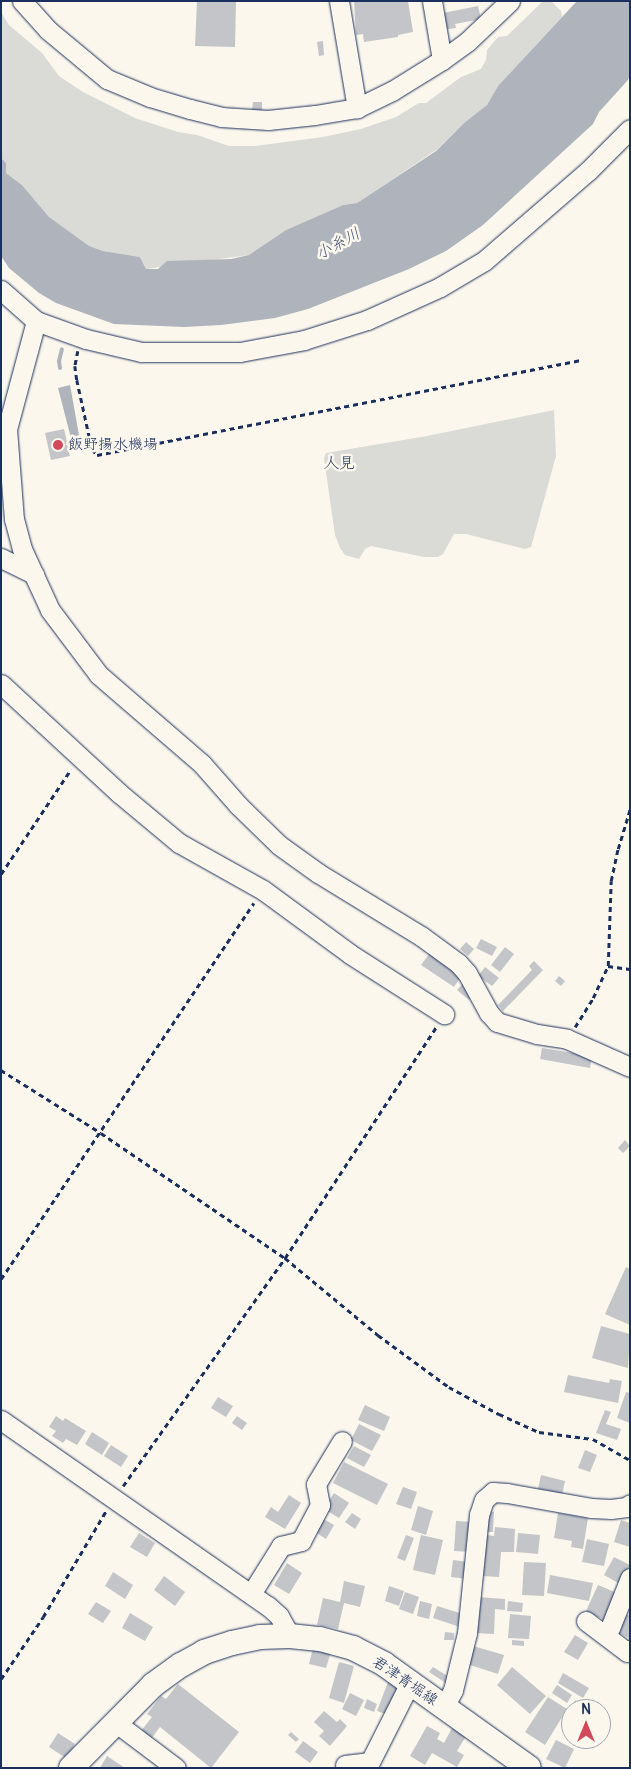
<!DOCTYPE html>
<meta charset="utf-8">
<style>
body{margin:0}
#map{position:relative;width:631px;height:1769px;overflow:hidden;background:#fbf7ec;font-family:Pangolin,"Klee One",sans-serif}
div>[style]{position:absolute}
[style*='--x']{left:calc(var(--x)*1px);top:calc(var(--y)*1px);width:calc(var(--w)*1px);rotate:calc(var(--a)*1deg)}
.green>*{inset:0;background:#dadad7}
.water>*{inset:0;background:#afb3bb}
.stream>*{height:4px;margin:-2px;padding:0 2px;transform-origin:2px;border-radius:2px;background:#afb3bb}
.building>*{inset:0;background:#c3c5c9}
.path>*{height:2.5px;margin-top:-1.25px;transform-origin:0;background:repeating-linear-gradient(90deg,#1b2f5e 0 5px,transparent 0 9px)}
.roads{filter:drop-shadow(0 0 1px #1b2f5e) drop-shadow(0 0 1px #1b2f5e)}
.minor>*{height:19px;margin:-9.5px;padding:0 9.5px;transform-origin:9.5px;border-radius:9.5px;background:#fbf7ec}
.major>*{height:24px;margin:-12px;padding:0 12px;transform-origin:12px;border-radius:12px;background:#fbf7ec}
.dots>*{width:14px;height:14px;translate:-50% -50%;box-sizing:border-box;border:2px solid #fbf7ec;border-radius:50%}
span{translate:-50% -50%;white-space:nowrap;text-align:center;line-height:1.15;-webkit-text-stroke:5px #fbf7ec;paint-order:stroke}
.poi-label{font-size:15px;color:#1b2f5e}
.left{translate:0 -50%;text-align:left}
.street-label{font-size:15px;color:#1b2f5e}
.water-label{font-size:16px;color:#47577a;font-style:italic}
.neighbourhood-label{font-size:16px;color:#1b2f5e}
.frame{position:absolute;inset:0;border:2px solid #1b2f5e;pointer-events:none}
.north{position:absolute;left:561px;top:1699px;width:50px;height:50px;box-sizing:border-box;background:#fbf7ec;border:1px solid #a1a7b3;border-radius:50%;rotate:0deg;font-size:14px;font-weight:700;line-height:20px;text-align:center;color:#1b2f5e}
.north::after{content:'';display:block;margin:auto;width:18px;height:22px;background:#d1495b;clip-path:polygon(50% 0,100% 100%,50% 72%,0 100%)}
</style>
<div id="map">
<div class="green">
<i style="clip-path:polygon(543px 1px,551px 1px,561px 11px,562px 17px,498px 86px,487px 105px,464px 123px,436px 150px,357px 203px,343px 205px,286px 230px,249px 255px,146px 269px,140px 257px,103px 251px,88px 246px,49px 217px,22px 185px,6px 173px,6px 164px,1px 158px,1px 12px,9px 25px,42px 53px,59px 76px,83px 92px,135px 118px,178px 132px,197px 135px,229px 146px,255px 146px,323px 137px,361px 129px,396px 117px,419px 103px,426px 103px,461px 77px,481px 69px,486px 60px,487px 50px,498px 37px,507px 36px)"></i>
<i style="clip-path:polygon(554px 410px,556px 456px,531px 547px,525px 549px,466px 534px,454px 534px,443px 554px,438px 557px,424px 557px,371px 546px,365px 549px,359px 559px,345px 555px,340px 548px,335px 535px,324px 458px,326px 453px,427px 436px)"></i>
</div>
<div class="water">
<i style="clip-path:polygon(577px 1px,630px 1px,630px 76px,628px 80px,599px 112px,593px 124px,483px 225px,446px 251px,409px 269px,308px 309px,275px 318px,221px 325px,184px 327px,114px 324px,56px 303px,39px 293px,9px 268px,1px 256px,1px 158px,6px 163px,6px 173px,22px 185px,49px 217px,89px 246px,103px 251px,140px 257px,146px 269px,158px 269px,167px 261px,231px 259px,249px 255px,286px 230px,343px 205px,357px 203px,436px 151px,464px 123px,487px 105px,498px 86px)"></i>
<i style="clip-path:polygon(70px 385px,79px 435px,71px 438px,58px 388px)"></i>
</div>
<div class="stream">
<i style="--x:60;--y:368;--w:7;--a:-98"></i>
<i style="--x:59;--y:361;--w:12;--a:-76"></i>
</div>
<div class="building">
<i style="clip-path:polygon(197px 1px,236px 1px,235px 47px,195px 46px)"></i>
<i style="clip-path:polygon(354px 1px,408px 1px,413px 32px,398px 35px,398px 37px,364px 42px,363px 34px,356px 35px)"></i>
<i style="clip-path:polygon(478px 6px,481px 19px,455px 24px,456px 28px,441px 30px,438px 14px)"></i>
<i style="clip-path:polygon(323px 41px,324px 55px,319px 56px,317px 42px)"></i>
<i style="clip-path:polygon(253px 102px,262px 102px,262px 111px,252px 110px)"></i>
<i style="clip-path:polygon(64px 429px,70px 456px,51px 460px,45px 433px)"></i>
<i style="clip-path:polygon(481px 939px,497px 947px,492px 956px,476px 948px)"></i>
<i style="clip-path:polygon(466px 942px,474px 949px,468px 956px,460px 949px)"></i>
<i style="clip-path:polygon(505px 947px,514px 954px,500px 972px,491px 965px)"></i>
<i style="clip-path:polygon(432px 950px,464px 972px,454px 987px,421px 965px)"></i>
<i style="clip-path:polygon(534px 961px,543px 970px,503px 1011px,498px 1005px,532px 970px,529px 966px)"></i>
<i style="clip-path:polygon(485px 967px,499px 978px,492px 986px,478px 976px)"></i>
<i style="clip-path:polygon(559px 976px,565px 981px,561px 986px,555px 981px)"></i>
<i style="clip-path:polygon(465px 981px,476px 990px,469px 1000px,457px 990px)"></i>
<i style="clip-path:polygon(542px 1048px,592px 1056px,590px 1068px,540px 1059px)"></i>
<i style="clip-path:polygon(625px 1140px,630px 1146px,623px 1153px,618px 1148px)"></i>
<i style="clip-path:polygon(626px 1267px,630px 1269px,630px 1325px,605px 1314px)"></i>
<i style="clip-path:polygon(601px 1326px,630px 1334px,628px 1368px,592px 1358px)"></i>
<i style="clip-path:polygon(568px 1375px,609px 1383px,610px 1379px,622px 1381px,618px 1403px,564px 1392px)"></i>
<i style="clip-path:polygon(626px 1392px,630px 1393px,630px 1423px,617px 1418px)"></i>
<i style="clip-path:polygon(218px 1397px,233px 1406px,226px 1417px,211px 1408px)"></i>
<i style="clip-path:polygon(365px 1405px,390px 1417px,384px 1431px,358px 1420px)"></i>
<i style="clip-path:polygon(605px 1410px,611px 1412px,606px 1424px,621px 1429px,617px 1440px,596px 1433px)"></i>
<i style="clip-path:polygon(56px 1416px,63px 1421px,65px 1418px,86px 1431px,77px 1445px,66px 1439px,63px 1443px,52px 1436px,56px 1431px,49px 1427px)"></i>
<i style="clip-path:polygon(237px 1416px,247px 1423px,242px 1430px,232px 1423px)"></i>
<i style="clip-path:polygon(359px 1424px,381px 1435px,372px 1451px,351px 1440px)"></i>
<i style="clip-path:polygon(92px 1432px,109px 1443px,102px 1455px,85px 1444px)"></i>
<i style="clip-path:polygon(111px 1445px,128px 1456px,121px 1467px,104px 1456px)"></i>
<i style="clip-path:polygon(354px 1446px,371px 1455px,364px 1467px,347px 1458px)"></i>
<i style="clip-path:polygon(585px 1450px,597px 1455px,590px 1472px,578px 1468px)"></i>
<i style="clip-path:polygon(344px 1462px,388px 1484px,377px 1505px,333px 1483px)"></i>
<i style="clip-path:polygon(541px 1475px,565px 1481px,562px 1495px,538px 1489px)"></i>
<i style="clip-path:polygon(403px 1487px,417px 1492px,411px 1509px,396px 1504px)"></i>
<i style="clip-path:polygon(334px 1493px,349px 1503px,339px 1518px,324px 1509px)"></i>
<i style="clip-path:polygon(289px 1495px,301px 1503px,285px 1529px,265px 1517px,271px 1507px,278px 1512px)"></i>
<i style="clip-path:polygon(418px 1506px,433px 1511px,426px 1535px,411px 1530px)"></i>
<i style="clip-path:polygon(487px 1511px,494px 1512px,493px 1532px,486px 1532px)"></i>
<i style="clip-path:polygon(352px 1513px,361px 1519px,355px 1529px,345px 1522px)"></i>
<i style="clip-path:polygon(558px 1513px,588px 1518px,583px 1549px,571px 1547px,572px 1541px,554px 1538px)"></i>
<i style="clip-path:polygon(320px 1517px,334px 1525px,326px 1539px,312px 1530px)"></i>
<i style="clip-path:polygon(621px 1520px,630px 1523px,630px 1547px,614px 1542px)"></i>
<i style="clip-path:polygon(456px 1521px,474px 1522px,472px 1552px,454px 1551px)"></i>
<i style="clip-path:polygon(495px 1527px,515px 1529px,514px 1552px,501px 1552px,499px 1577px,483px 1576px,486px 1535px,494px 1536px)"></i>
<i style="clip-path:polygon(139px 1533px,155px 1543px,147px 1557px,130px 1547px)"></i>
<i style="clip-path:polygon(518px 1533px,540px 1535px,538px 1554px,516px 1552px)"></i>
<i style="clip-path:polygon(406px 1535px,414px 1538px,405px 1561px,397px 1558px)"></i>
<i style="clip-path:polygon(421px 1535px,443px 1540px,435px 1575px,413px 1570px)"></i>
<i style="clip-path:polygon(587px 1539px,609px 1544px,604px 1566px,582px 1562px)"></i>
<i style="clip-path:polygon(614px 1557px,630px 1565px,620px 1584px,604px 1575px)"></i>
<i style="clip-path:polygon(453px 1560px,469px 1562px,467px 1579px,451px 1577px)"></i>
<i style="clip-path:polygon(524px 1562px,546px 1563px,544px 1596px,522px 1595px)"></i>
<i style="clip-path:polygon(287px 1563px,302px 1573px,289px 1594px,274px 1585px)"></i>
<i style="clip-path:polygon(113px 1572px,133px 1585px,125px 1599px,105px 1586px)"></i>
<i style="clip-path:polygon(550px 1575px,593px 1583px,589px 1601px,547px 1593px)"></i>
<i style="clip-path:polygon(164px 1576px,185px 1592px,175px 1606px,154px 1590px)"></i>
<i style="clip-path:polygon(344px 1581px,365px 1586px,360px 1607px,344px 1603px,338px 1629px,317px 1625px,323px 1598px,340px 1602px)"></i>
<i style="clip-path:polygon(598px 1585px,617px 1593px,605px 1620px,586px 1611px)"></i>
<i style="clip-path:polygon(389px 1586px,404px 1591px,399px 1606px,385px 1601px)"></i>
<i style="clip-path:polygon(405px 1592px,419px 1597px,413px 1614px,399px 1609px)"></i>
<i style="clip-path:polygon(477px 1597px,505px 1599px,505px 1610px,495px 1609px,494px 1634px,475px 1633px)"></i>
<i style="clip-path:polygon(420px 1601px,432px 1604px,429px 1619px,417px 1616px)"></i>
<i style="clip-path:polygon(508px 1601px,523px 1603px,522px 1612px,507px 1611px)"></i>
<i style="clip-path:polygon(96px 1602px,111px 1611px,103px 1623px,88px 1614px)"></i>
<i style="clip-path:polygon(437px 1606px,463px 1614px,460px 1627px,433px 1618px)"></i>
<i style="clip-path:polygon(623px 1612px,630px 1616px,630px 1639px,613px 1629px)"></i>
<i style="clip-path:polygon(130px 1613px,153px 1627px,145px 1641px,122px 1628px)"></i>
<i style="clip-path:polygon(510px 1614px,531px 1616px,529px 1639px,508px 1638px)"></i>
<i style="clip-path:polygon(445px 1632px,454px 1633px,454px 1640px,444px 1640px)"></i>
<i style="clip-path:polygon(575px 1635px,588px 1643px,578px 1660px,564px 1652px)"></i>
<i style="clip-path:polygon(512px 1640px,524px 1641px,524px 1646px,512px 1645px)"></i>
<i style="clip-path:polygon(314px 1644px,332px 1648px,326px 1668px,309px 1664px)"></i>
<i style="clip-path:polygon(473px 1646px,504px 1655px,498px 1674px,467px 1664px)"></i>
<i style="clip-path:polygon(339px 1662px,354px 1666px,344px 1703px,329px 1698px)"></i>
<i style="clip-path:polygon(433px 1667px,449px 1677px,446px 1683px,429px 1672px)"></i>
<i style="clip-path:polygon(512px 1667px,546px 1696px,530px 1714px,497px 1685px)"></i>
<i style="clip-path:polygon(563px 1673px,589px 1688px,583px 1698px,558px 1683px)"></i>
<i style="clip-path:polygon(388px 1682px,402px 1687px,391px 1716px,377px 1711px)"></i>
<i style="clip-path:polygon(178px 1684px,239px 1732px,211px 1768px,160px 1727px,151px 1739px,141px 1731px,152px 1717px,147px 1714px,161px 1696px,166px 1699px)"></i>
<i style="clip-path:polygon(557px 1685px,572px 1695px,567px 1703px,552px 1693px)"></i>
<i style="clip-path:polygon(350px 1693px,364px 1700px,356px 1716px,342px 1709px)"></i>
<i style="clip-path:polygon(548px 1697px,567px 1709px,545px 1745px,525px 1732px)"></i>
<i style="clip-path:polygon(367px 1699px,377px 1704px,374px 1712px,364px 1708px)"></i>
<i style="clip-path:polygon(575px 1700px,592px 1709px,576px 1709px,572px 1707px)"></i>
<i style="clip-path:polygon(324px 1711px,337px 1722px,340px 1719px,347px 1726px,330px 1746px,319px 1736px,324px 1731px,314px 1722px)"></i>
<i style="clip-path:polygon(571px 1715px,571px 1730px,565px 1727px)"></i>
<i style="clip-path:polygon(427px 1726px,440px 1733px,437px 1739px,444px 1743px,452px 1728px,466px 1736px,457px 1751px,464px 1755px,457px 1767px,432px 1753px,425px 1765px,410px 1756px)"></i>
<i style="clip-path:polygon(291px 1732px,299px 1739px,296px 1742px,288px 1735px)"></i>
<i style="clip-path:polygon(58px 1733px,75px 1744px,66px 1758px,49px 1747px)"></i>
<i style="clip-path:polygon(556px 1740px,574px 1749px,565px 1768px,546px 1759px)"></i>
<i style="clip-path:polygon(303px 1741px,318px 1752px,310px 1763px,295px 1752px)"></i>
<i style="clip-path:polygon(107px 1756px,125px 1768px,100px 1768px)"></i>
</div>
<div class="path">
<i style="--x:78;--y:351;--w:15;--a:101"></i>
<i style="--x:75;--y:366;--w:14;--a:82"></i>
<i style="--x:77;--y:380;--w:71;--a:77.7"></i>
<i style="--x:92;--y:449;--w:8;--a:50"></i>
<i style="--x:97;--y:455;--w:492;--a:-11.1"></i>
<i style="--x:1;--y:874;--w:126;--a:-56.3"></i>
<i style="--x:608;--y:966;--w:22;--a:8"></i>
<i style="--x:575;--y:1027;--w:34;--a:-58"></i>
<i style="--x:593;--y:998;--w:35;--a:-65"></i>
<i style="--x:608;--y:966;--w:85;--a:-88"></i>
<i style="--x:611;--y:881;--w:33;--a:-78"></i>
<i style="--x:618;--y:849;--w:42;--a:-73.3"></i>
<i style="--x:1;--y:1070;--w:118;--a:32.2"></i>
<i style="--x:101;--y:1133;--w:222;--a:34.2"></i>
<i style="--x:285;--y:1258;--w:121;--a:39.6"></i>
<i style="--x:378;--y:1335;--w:88;--a:36.2"></i>
<i style="--x:449;--y:1387;--w:57;--a:28.4"></i>
<i style="--x:499;--y:1414;--w:44;--a:24.2"></i>
<i style="--x:539;--y:1432;--w:54;--a:7.4"></i>
<i style="--x:593;--y:1439;--w:43;--a:29.6"></i>
<i style="--x:1;--y:1279;--w:453;--a:-56.1"></i>
<i style="--x:123;--y:1486;--w:280;--a:-54.6"></i>
<i style="--x:285;--y:1258;--w:277;--a:-56.8"></i>
<i style="--x:1;--y:1679;--w:75;--a:-55.9"></i>
<i style="--x:43;--y:1617;--w:123;--a:-59.3"></i>
</div>
<div class="roads">
<div class="minor">
<i style="--x:22;--y:1;--w:39;--a:48"></i>
<i style="--x:48;--y:30;--w:77;--a:39.7"></i>
<i style="--x:107;--y:79;--w:47;--a:22.7"></i>
<i style="--x:150;--y:97;--w:42;--a:16.7"></i>
<i style="--x:190;--y:109;--w:32;--a:14"></i>
<i style="--x:221;--y:117;--w:47;--a:3.7"></i>
<i style="--x:268;--y:120;--w:47;--a:-6.1"></i>
<i style="--x:315;--y:115;--w:43;--a:-9.5"></i>
<i style="--x:357;--y:108;--w:39;--a:-26"></i>
<i style="--x:392;--y:91;--w:59;--a:-31.8"></i>
<i style="--x:442;--y:60;--w:32;--a:-36"></i>
<i style="--x:468;--y:41;--w:58;--a:-43.6"></i>
<i style="--x:339;--y:1;--w:109;--a:80.5"></i>
<i style="--x:432;--y:1;--w:60;--a:80.4"></i>
<i style="--x:1;--y:290;--w:47;--a:41.5"></i>
<i style="--x:36;--y:321;--w:53;--a:19.8"></i>
<i style="--x:86;--y:339;--w:57;--a:13.3"></i>
<i style="--x:141;--y:352;--w:99;--a:0"></i>
<i style="--x:240;--y:352;--w:65;--a:-10.6"></i>
<i style="--x:304;--y:340;--w:66;--a:-17.6"></i>
<i style="--x:367;--y:320;--w:80;--a:-24.3"></i>
<i style="--x:440;--y:287;--w:51;--a:-30.6"></i>
<i style="--x:484;--y:261;--w:138;--a:-40.9"></i>
<i style="--x:588;--y:171;--w:59;--a:-45"></i>
<i style="--x:36;--y:321;--w:112;--a:105"></i>
<i style="--x:7;--y:429;--w:90;--a:85.6"></i>
<i style="--x:14;--y:519;--w:31;--a:75"></i>
<i style="--x:22;--y:549;--w:67;--a:65.3"></i>
<i style="--x:50;--y:610;--w:81;--a:53"></i>
<i style="--x:99;--y:675;--w:136;--a:40.8"></i>
<i style="--x:202;--y:764;--w:55;--a:48.7"></i>
<i style="--x:238;--y:805;--w:57;--a:44.3"></i>
<i style="--x:279;--y:845;--w:48;--a:35.7"></i>
<i style="--x:318;--y:873;--w:121;--a:31.5"></i>
<i style="--x:421;--y:936;--w:46;--a:36.1"></i>
<i style="--x:458;--y:963;--w:13;--a:48"></i>
<i style="--x:467;--y:973;--w:46;--a:61.2"></i>
<i style="--x:489;--y:1013;--w:12;--a:48"></i>
<i style="--x:497;--y:1022;--w:42;--a:16.7"></i>
<i style="--x:537;--y:1034;--w:30;--a:9"></i>
<i style="--x:567;--y:1039;--w:69;--a:24"></i>
<i style="--x:1;--y:558;--w:37;--a:26"></i>
<i style="--x:1;--y:684;--w:161;--a:42.7"></i>
<i style="--x:119;--y:793;--w:78;--a:39.8"></i>
<i style="--x:179;--y:843;--w:96;--a:29.2"></i>
<i style="--x:263;--y:890;--w:108;--a:36.3"></i>
<i style="--x:350;--y:954;--w:112;--a:32.6"></i>
<i style="--x:1;--y:1420;--w:325;--a:34.9"></i>
<i style="--x:268;--y:1606;--w:15;--a:42"></i>
<i style="--x:279;--y:1616;--w:23;--a:61"></i>
<i style="--x:251;--y:1594;--w:57;--a:-58"></i>
<i style="--x:281;--y:1546;--w:21;--a:-14"></i>
<i style="--x:301;--y:1541;--w:41;--a:-62.2"></i>
<i style="--x:320;--y:1505;--w:21;--a:-101"></i>
<i style="--x:316;--y:1484;--w:50;--a:-58.8"></i>
<i style="--x:586;--y:1621;--w:51;--a:37.1"></i>
<i style="--x:627;--y:1652;--w:4;--a:-34"></i>
<i style="--x:604;--y:1634;--w:8;--a:-45"></i>
<i style="--x:610;--y:1628;--w:54;--a:-68.2"></i>
<i style="--x:444;--y:1707;--w:19;--a:-62"></i>
<i style="--x:453;--y:1690;--w:59;--a:-76.2"></i>
<i style="--x:467;--y:1633;--w:119;--a:-84.2"></i>
<i style="--x:479;--y:1515;--w:16;--a:-72"></i>
<i style="--x:484;--y:1500;--w:12;--a:-42"></i>
<i style="--x:493;--y:1492;--w:14;--a:4"></i>
<i style="--x:507;--y:1493;--w:85;--a:10.1"></i>
<i style="--x:591;--y:1508;--w:20;--a:3"></i>
<i style="--x:611;--y:1509;--w:16;--a:-7"></i>
<i style="--x:627;--y:1507;--w:4;--a:-45"></i>
<i style="--x:115;--y:1722;--w:76;--a:37"></i>
<i style="--x:345;--y:1765;--w:25;--a:-7"></i>
<i style="--x:370;--y:1762;--w:91;--a:-63.2"></i>
</div>
<div class="major">
<i style="--x:71;--y:1768;--w:117;--a:-45.3"></i>
<i style="--x:153;--y:1685;--w:34;--a:-36"></i>
<i style="--x:181;--y:1665;--w:26;--a:-29"></i>
<i style="--x:204;--y:1652;--w:29;--a:-18"></i>
<i style="--x:232;--y:1643;--w:29;--a:-12"></i>
<i style="--x:260;--y:1637;--w:30;--a:-2"></i>
<i style="--x:290;--y:1636;--w:30;--a:6"></i>
<i style="--x:320;--y:1639;--w:34;--a:15"></i>
<i style="--x:353;--y:1648;--w:35;--a:27"></i>
<i style="--x:384;--y:1664;--w:178;--a:35.6"></i>
</div>
</div>
<div class="dots">
<i style="left:58px;top:445px;background:#d1495b"></i>
</div>
<div class="poi-label">
<span class="left" style="left:68px;top:445px">飯野揚水機場</span>
</div>
<div class="street-label">
<span style="left:405px;top:1681px;rotate:34deg">君津青堀線</span>
</div>
<div class="water-label">
<span style="left:338px;top:244px;rotate:-29deg">小糸川</span>
</div>
<div class="neighbourhood-label">
<span style="left:339px;top:463px">人見</span>
</div>
<div class="frame"></div>
<div class="north">N</div>
</div>
